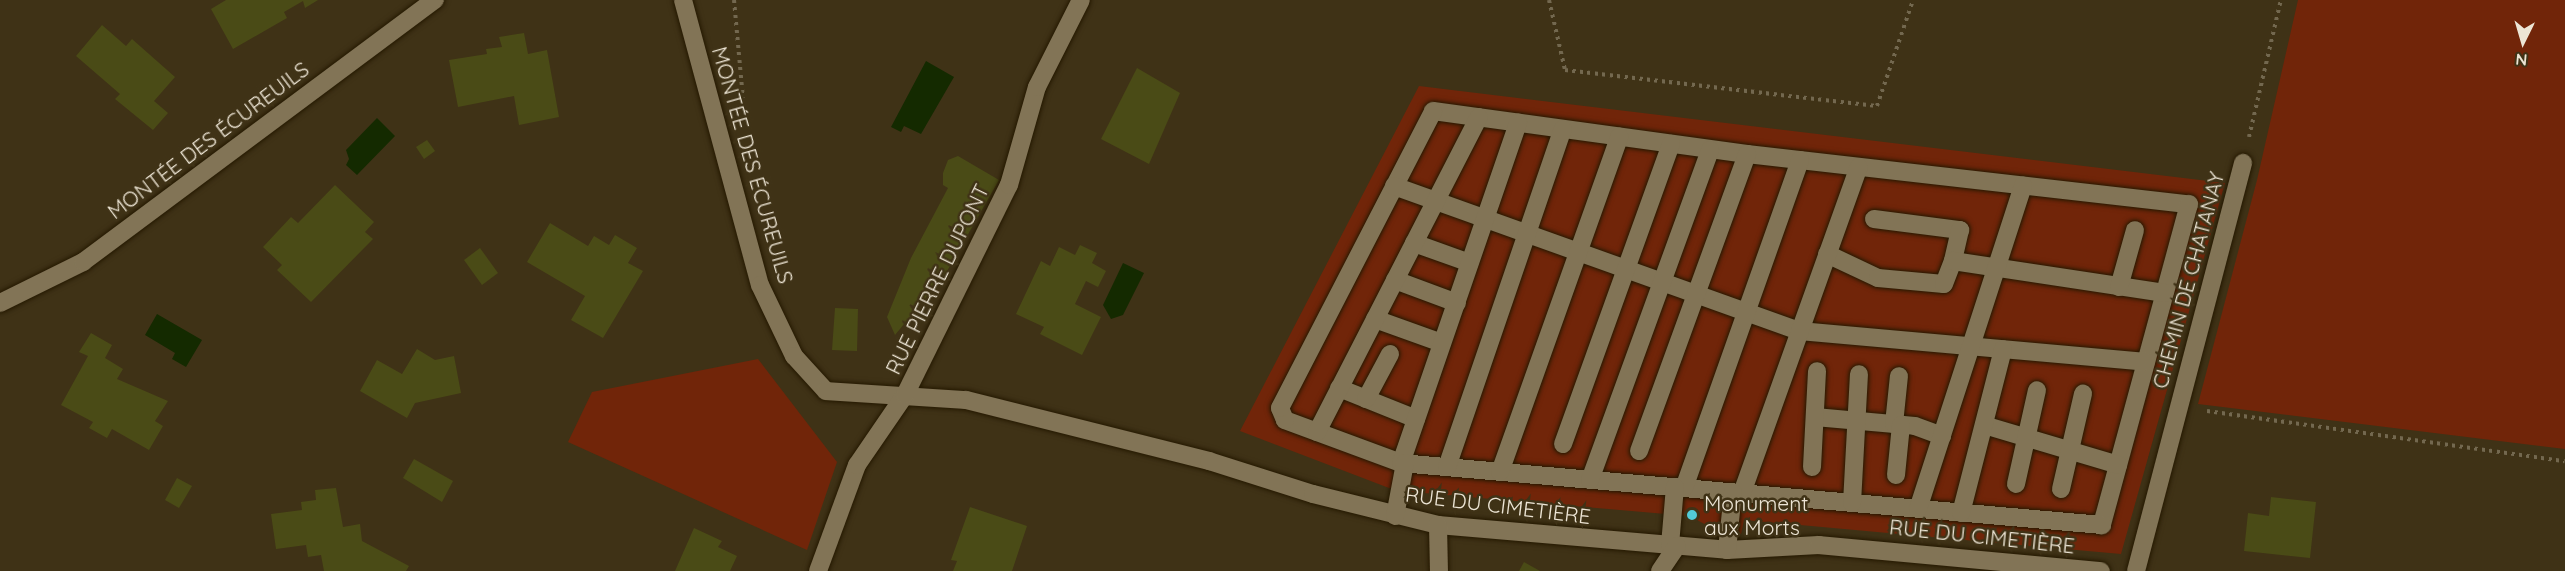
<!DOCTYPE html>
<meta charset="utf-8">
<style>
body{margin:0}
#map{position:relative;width:2565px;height:571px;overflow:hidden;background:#3f3216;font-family:Quicksand,sans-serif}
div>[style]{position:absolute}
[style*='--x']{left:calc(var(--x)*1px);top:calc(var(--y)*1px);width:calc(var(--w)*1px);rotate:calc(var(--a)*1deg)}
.green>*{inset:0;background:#712509}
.water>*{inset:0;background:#142a00}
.building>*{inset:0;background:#4a4b16}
.path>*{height:4px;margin-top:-2px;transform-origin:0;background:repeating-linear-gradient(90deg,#73684f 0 3px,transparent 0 7.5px)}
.roads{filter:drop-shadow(0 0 2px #251900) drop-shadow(0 0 2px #251900)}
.minor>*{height:18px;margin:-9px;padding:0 9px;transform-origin:9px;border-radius:9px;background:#827456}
.dots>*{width:16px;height:16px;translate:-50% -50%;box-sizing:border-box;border:3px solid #3f3216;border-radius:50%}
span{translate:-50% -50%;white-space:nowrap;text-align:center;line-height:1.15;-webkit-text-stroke:5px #3f3216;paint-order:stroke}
.street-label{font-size:21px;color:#ede5d5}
.poi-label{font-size:21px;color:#ede5d5}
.left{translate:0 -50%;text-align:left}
.north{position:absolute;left:2493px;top:12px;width:60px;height:60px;-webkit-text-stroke:4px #3f3216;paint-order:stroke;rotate:185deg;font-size:16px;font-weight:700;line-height:24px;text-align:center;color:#ede5d5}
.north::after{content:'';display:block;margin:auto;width:21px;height:27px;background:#ede5d5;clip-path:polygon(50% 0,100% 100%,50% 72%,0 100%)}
</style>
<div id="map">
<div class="green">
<i style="clip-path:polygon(2298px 0,2565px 0,2565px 449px,2198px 404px,2257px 180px)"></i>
<i style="clip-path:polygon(1419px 86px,2225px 183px,2121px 554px,1744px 520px,1741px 534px,1718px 531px,1689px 516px,1412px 492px,1389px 488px,1240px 431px)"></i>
<i style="clip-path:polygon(758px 359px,837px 462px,807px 550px,568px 442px,592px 392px)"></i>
</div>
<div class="water">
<i style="clip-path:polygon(926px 61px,954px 77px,921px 134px,904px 126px,901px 132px,891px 127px)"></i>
<i style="clip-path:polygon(377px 118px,395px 136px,357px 175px,346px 165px,349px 159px,346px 150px)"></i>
<i style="clip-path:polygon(1123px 263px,1144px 273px,1123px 315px,1111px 319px,1103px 305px)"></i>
<i style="clip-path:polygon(157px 314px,202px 340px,186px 367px,172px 359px,175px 353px,145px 335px)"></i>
</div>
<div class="building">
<i style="clip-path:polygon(226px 0,318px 0,305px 8px,303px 1px,284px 12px,287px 18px,233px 49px,211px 9px)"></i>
<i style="clip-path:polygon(102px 25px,126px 46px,132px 39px,175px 77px,154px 101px,168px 113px,153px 130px,115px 99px,120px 94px,76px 56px)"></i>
<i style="clip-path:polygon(524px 33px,528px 54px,547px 50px,559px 117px,519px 125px,514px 96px,458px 107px,449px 60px,487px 54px,486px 49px,502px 47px,499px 37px)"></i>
<i style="clip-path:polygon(1137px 68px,1180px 93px,1149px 164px,1101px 139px)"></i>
<i style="clip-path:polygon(427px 140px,435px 151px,424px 159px,416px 147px)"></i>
<i style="clip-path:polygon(958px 156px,999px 180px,946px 273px,895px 335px,887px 317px,911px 258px,948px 188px,943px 185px,943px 173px,948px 160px)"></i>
<i style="clip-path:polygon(335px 185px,374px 222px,365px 232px,373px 239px,311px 302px,277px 270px,282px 265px,263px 247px,291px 217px,298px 223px)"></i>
<i style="clip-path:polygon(550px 223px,588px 246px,594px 236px,609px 245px,615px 235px,637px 248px,628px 263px,643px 271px,603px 338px,571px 320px,585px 296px,527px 262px)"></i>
<i style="clip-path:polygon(1080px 245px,1097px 253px,1092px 263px,1106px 271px,1098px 287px,1086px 281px,1075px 304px,1101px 317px,1082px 355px,1040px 334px,1044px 327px,1016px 314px,1041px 261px,1050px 266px,1059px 247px,1075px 255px)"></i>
<i style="clip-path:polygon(480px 248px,498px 273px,482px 285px,464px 260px)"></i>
<i style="clip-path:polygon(835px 308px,858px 309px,857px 351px,832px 350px)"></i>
<i style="clip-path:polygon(91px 333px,112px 345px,105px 358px,123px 369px,117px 379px,168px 401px,155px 421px,163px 426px,149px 450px,112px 429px,107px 438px,89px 428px,93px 422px,61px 405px,88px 356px,79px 352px)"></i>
<i style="clip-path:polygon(417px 349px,435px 360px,454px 356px,461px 393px,415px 403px,407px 418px,360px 391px,377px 360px,402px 374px)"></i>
<i style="clip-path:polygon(414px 459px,453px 481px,442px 502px,403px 478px)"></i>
<i style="clip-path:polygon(177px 478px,192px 486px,179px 508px,165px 500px)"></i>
<i style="clip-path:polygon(336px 488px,343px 527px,360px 524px,362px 541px,409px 566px,406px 571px,324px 571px,321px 555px,308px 557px,306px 545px,276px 549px,271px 514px,302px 510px,301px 502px,316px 500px,315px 490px)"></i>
<i style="clip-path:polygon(2271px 497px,2316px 502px,2310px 558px,2244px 551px,2248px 513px,2269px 516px)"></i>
<i style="clip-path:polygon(970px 507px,1027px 526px,1012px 571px,953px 571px,957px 561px,951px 560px)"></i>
<i style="clip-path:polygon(694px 528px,722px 541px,718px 547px,737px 556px,730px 571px,675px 571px)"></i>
<i style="clip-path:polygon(1524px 562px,1540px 571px,1519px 571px)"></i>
</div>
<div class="path">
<i style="--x:734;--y:0;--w:98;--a:84.8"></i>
<i style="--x:1549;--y:0;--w:72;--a:77.1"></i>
<i style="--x:1565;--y:70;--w:314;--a:6.6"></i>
<i style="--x:1877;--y:106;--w:112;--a:-71.2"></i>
<i style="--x:2249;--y:137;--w:141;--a:-76.9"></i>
<i style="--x:2207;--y:411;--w:361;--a:8"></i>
</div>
<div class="roads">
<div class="minor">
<i style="--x:683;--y:0;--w:295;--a:74.9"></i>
<i style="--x:760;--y:285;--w:79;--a:64.4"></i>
<i style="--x:794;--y:356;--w:47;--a:47.6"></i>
<i style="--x:826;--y:391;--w:140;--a:3.7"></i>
<i style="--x:966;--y:400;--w:251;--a:14.1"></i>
<i style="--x:1209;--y:461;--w:109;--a:17.6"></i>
<i style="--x:1313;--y:494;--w:129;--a:13.9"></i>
<i style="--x:1438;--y:525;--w:290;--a:4.9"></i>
<i style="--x:1727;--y:550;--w:92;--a:-3.1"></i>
<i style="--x:1819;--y:545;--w:283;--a:5.3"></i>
<i style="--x:1433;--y:111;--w:317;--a:7.8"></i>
<i style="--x:1747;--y:154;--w:445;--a:6.5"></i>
<i style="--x:2189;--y:204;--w:333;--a:105.2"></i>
<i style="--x:2102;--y:525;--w:704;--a:-174.95"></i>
<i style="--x:1401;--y:463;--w:124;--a:-159.7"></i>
<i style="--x:1285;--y:420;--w:13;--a:-113"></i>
<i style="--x:1280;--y:408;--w:334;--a:-62.7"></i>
<i style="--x:1394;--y:186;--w:431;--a:19.7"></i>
<i style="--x:1800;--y:331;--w:347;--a:5.1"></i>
<i style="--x:1874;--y:219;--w:87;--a:7.3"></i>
<i style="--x:1960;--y:230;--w:32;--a:103"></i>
<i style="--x:1414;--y:243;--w:59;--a:19.7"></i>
<i style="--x:1827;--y:254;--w:56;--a:25.2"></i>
<i style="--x:1878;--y:278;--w:66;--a:5.2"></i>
<i style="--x:1944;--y:284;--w:25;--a:-69"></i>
<i style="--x:1953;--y:261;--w:214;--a:8.6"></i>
<i style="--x:1395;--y:280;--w:66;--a:20.4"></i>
<i style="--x:2119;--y:287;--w:59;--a:-74.3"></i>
<i style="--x:0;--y:303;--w:93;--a:-26.3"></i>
<i style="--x:83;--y:262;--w:439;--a:-36.7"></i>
<i style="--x:1375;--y:319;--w:71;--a:19.7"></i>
<i style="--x:1339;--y:388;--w:83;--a:21.9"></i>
<i style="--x:1366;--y:399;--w:51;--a:-61.9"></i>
<i style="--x:1815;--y:417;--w:100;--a:5.1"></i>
<i style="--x:1915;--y:426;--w:29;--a:20"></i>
<i style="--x:1894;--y:424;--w:48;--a:-84.1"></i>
<i style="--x:1984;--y:425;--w:140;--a:16.6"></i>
<i style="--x:1317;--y:432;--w:354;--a:-62.8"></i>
<i style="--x:1563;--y:444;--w:319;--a:-70.2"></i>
<i style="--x:1639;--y:451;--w:316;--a:-70"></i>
<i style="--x:1401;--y:463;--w:360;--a:-71"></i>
<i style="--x:1447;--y:467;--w:357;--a:-71.1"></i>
<i style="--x:1812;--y:467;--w:96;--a:-87"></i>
<i style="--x:1500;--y:472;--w:356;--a:-70.4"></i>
<i style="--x:1896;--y:475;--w:50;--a:-84.3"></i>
<i style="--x:1590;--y:480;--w:351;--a:-70"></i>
<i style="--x:2016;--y:484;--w:96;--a:-77.4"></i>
<i style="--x:1684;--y:488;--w:348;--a:-70.5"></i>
<i style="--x:2061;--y:489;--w:98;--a:-77"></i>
<i style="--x:1742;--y:493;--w:346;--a:-70.3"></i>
<i style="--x:1852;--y:503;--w:129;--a:-86.9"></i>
<i style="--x:1918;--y:509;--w:340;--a:-72"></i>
<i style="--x:1961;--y:513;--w:169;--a:-75.6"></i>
<i style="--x:1395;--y:516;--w:54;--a:-79.3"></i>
<i style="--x:1438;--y:525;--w:46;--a:88.8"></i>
<i style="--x:1670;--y:545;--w:58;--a:-85.1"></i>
<i style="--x:1727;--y:550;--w:58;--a:-84.1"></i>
<i style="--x:818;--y:571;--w:113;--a:-69.8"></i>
<i style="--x:857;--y:465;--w:85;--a:-55.6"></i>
<i style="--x:905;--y:395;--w:234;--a:-63.7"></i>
<i style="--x:1009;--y:185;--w:102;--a:-74.1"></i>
<i style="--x:1037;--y:87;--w:97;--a:-63.2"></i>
<i style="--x:1660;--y:571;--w:30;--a:-56"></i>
<i style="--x:2136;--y:571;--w:422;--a:-75.3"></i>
</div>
</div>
<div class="dots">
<i style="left:1692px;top:515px;background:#52cbd8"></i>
</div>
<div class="street-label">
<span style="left:208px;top:140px;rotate:-37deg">MONTÉE DES ÉCUREUILS</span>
<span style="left:753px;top:165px;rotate:74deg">MONTÉE DES ÉCUREUILS</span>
<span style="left:937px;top:279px;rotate:-64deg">RUE PIERRE DUPONT</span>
<span style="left:2188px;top:280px;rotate:-75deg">CHEMIN DE CHATANAY</span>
<span style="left:1498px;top:505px;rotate:7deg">RUE DU CIMETIÈRE</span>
<span style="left:1982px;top:536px;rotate:6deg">RUE DU CIMETIÈRE</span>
</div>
<div class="poi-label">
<span class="left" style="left:1704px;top:515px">Monument<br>aux Morts</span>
</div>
<div class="north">N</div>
</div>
